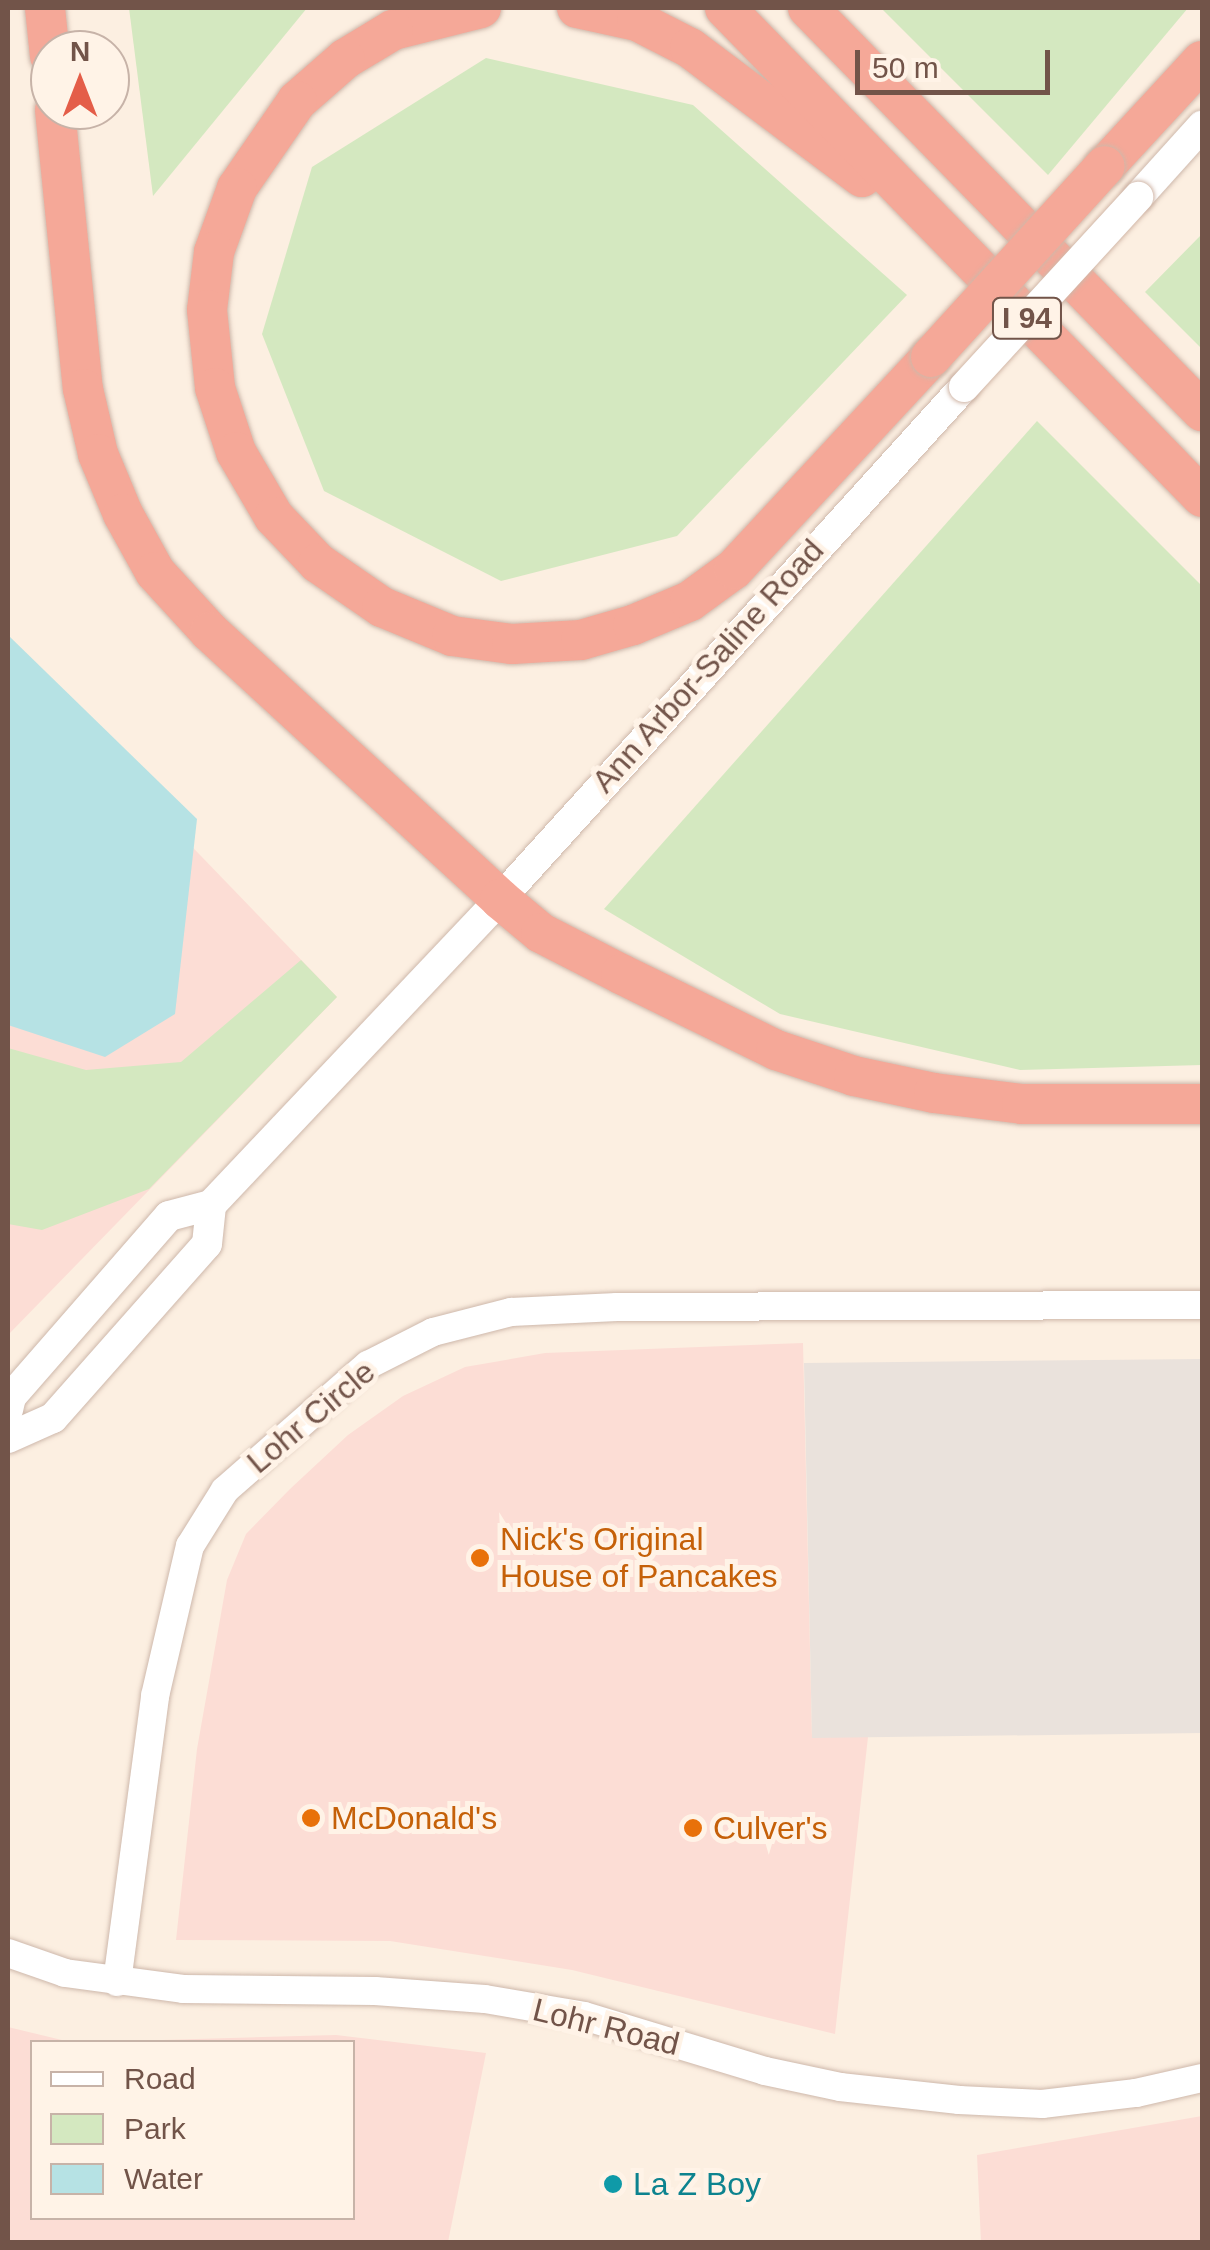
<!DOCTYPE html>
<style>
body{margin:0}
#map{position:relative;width:1210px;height:2250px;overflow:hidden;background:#fcefe1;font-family:Arial,sans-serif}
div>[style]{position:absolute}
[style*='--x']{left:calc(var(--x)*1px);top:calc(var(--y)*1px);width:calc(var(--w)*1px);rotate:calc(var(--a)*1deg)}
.commercial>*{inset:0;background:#fcddd5}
.industrial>*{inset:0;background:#eae2dc}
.green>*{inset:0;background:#d4e8c0}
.water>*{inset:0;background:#b6e2e4}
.roads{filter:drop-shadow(0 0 2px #ceb8ab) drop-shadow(0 0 2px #ceb8ab)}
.tertiary>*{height:28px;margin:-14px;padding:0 14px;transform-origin:14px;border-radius:14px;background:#fff}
.secondary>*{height:30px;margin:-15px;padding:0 15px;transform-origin:15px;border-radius:15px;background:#fff}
.motorway>*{height:40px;margin:-20px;padding:0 20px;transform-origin:20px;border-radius:20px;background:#f5a898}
.bridges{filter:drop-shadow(0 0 2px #d1b7a8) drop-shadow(0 0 2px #d1b7a8)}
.secondary-bridge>*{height:30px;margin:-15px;padding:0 15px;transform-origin:15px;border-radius:15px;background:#fff}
.motorway-bridge>*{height:40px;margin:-20px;padding:0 20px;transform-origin:20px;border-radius:20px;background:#f5a898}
.dots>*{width:28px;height:28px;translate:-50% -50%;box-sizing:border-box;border:5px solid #fff3e7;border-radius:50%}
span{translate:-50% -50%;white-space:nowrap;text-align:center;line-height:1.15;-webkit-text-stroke:10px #fff3e7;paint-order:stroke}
.shield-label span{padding:2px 8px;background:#fff3e7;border:2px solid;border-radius:8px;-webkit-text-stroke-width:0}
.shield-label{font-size:30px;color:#725449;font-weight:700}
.street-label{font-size:32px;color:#725449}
.food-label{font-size:32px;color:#c56008}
.left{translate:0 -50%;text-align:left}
.culture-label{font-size:32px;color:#0d838f}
.frame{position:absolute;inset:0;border:10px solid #725449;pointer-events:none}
.legend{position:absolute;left:30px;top:2040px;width:325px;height:180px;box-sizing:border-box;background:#fff3e7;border:2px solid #c7b3a8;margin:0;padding:12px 18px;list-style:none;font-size:30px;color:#725449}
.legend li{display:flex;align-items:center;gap:20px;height:50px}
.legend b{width:50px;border:2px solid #c7b3a8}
.north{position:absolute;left:30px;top:30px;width:100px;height:100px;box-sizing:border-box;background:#fff3e7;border:2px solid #c7b3a8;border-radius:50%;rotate:0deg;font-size:28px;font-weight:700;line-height:40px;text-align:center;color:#725449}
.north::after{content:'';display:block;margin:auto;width:35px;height:45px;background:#e45d48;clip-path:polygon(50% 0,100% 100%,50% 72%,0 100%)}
.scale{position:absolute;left:855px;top:50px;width:195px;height:45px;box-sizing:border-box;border:5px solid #725449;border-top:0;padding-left:12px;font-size:30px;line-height:35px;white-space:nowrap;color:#725449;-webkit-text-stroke:8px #fff3e7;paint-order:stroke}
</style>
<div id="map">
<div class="commercial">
<i style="clip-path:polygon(8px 656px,337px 997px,8px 1335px)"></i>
<i style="clip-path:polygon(803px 1343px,812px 1737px,868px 1737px,835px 2034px,572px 1970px,390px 1941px,176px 1940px,197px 1749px,227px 1580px,246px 1534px,290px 1489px,348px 1435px,403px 1396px,465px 1367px,545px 1353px)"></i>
<i style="clip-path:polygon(8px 2027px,70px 2042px,32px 2042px,32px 2218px,352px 2218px,352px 2042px,94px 2042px,336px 2035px,486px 2053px,448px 2242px,8px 2242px)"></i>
<i style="clip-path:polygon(1202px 2116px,1202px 2242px,981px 2242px,977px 2155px)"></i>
</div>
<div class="industrial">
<i style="clip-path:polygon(1202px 1359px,1202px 1733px,812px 1738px,804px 1363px)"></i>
</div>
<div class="green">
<i style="clip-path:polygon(129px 8px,307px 8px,153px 196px)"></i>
<i style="clip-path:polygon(881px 8px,1188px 8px,1048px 175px)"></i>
<i style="clip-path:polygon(486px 58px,693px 105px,907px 295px,677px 536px,501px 581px,324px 491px,262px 334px,312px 167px)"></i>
<i style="clip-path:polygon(1202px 234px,1202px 233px,1202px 349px,1145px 292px)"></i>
<i style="clip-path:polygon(1037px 421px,1202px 586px,1202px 1065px,1020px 1070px,780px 1014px,604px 909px)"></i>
<i style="clip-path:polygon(301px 960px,337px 997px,149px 1189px,42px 1230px,8px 1224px,8px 1048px,86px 1070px,181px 1062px)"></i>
</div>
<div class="water">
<i style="clip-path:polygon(8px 635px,197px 819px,175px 1014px,105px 1057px,8px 1025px)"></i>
</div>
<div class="roads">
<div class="tertiary">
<i style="--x:8;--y:1953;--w:60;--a:19.3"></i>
<i style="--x:65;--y:1973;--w:119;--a:7.7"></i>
<i style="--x:183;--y:1989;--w:192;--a:0.6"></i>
<i style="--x:375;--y:1991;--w:110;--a:4.2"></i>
<i style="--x:485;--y:1999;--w:100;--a:9.7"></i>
<i style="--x:584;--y:2016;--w:189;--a:16.9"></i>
<i style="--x:765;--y:2071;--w:77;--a:12"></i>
<i style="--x:840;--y:2087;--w:120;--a:6.2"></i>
<i style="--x:959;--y:2100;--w:83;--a:2.8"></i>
<i style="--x:1042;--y:2104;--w:95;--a:-6.7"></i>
<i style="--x:1136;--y:2093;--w:68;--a:-12.8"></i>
<i style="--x:117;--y:1982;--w:289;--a:-82.4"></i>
<i style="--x:155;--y:1696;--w:154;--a:-76.9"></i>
<i style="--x:190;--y:1546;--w:66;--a:-58"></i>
<i style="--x:225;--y:1490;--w:190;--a:-41.2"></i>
<i style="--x:368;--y:1365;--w:73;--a:-26.9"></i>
<i style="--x:433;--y:1332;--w:81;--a:-14.4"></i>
<i style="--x:511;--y:1312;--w:106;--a:-2.7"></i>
<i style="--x:617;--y:1307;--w:585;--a:-0.2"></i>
</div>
<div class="secondary">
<i style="--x:1138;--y:197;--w:96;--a:-48"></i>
<i style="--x:8;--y:1410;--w:13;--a:-77"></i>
<i style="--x:11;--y:1397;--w:240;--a:-48.9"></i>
<i style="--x:169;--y:1216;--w:43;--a:-14.7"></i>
<i style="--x:211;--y:1205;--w:421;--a:-46.6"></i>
<i style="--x:500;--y:899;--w:691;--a:-47.82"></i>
<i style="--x:8;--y:1438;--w:49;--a:-24"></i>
<i style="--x:53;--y:1418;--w:232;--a:-48.5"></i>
<i style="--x:207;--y:1244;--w:39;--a:-84"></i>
</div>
<div class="motorway">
<i style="--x:45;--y:8;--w:48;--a:84.1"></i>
<i style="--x:481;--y:8;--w:91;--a:166"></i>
<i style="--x:393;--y:30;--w:56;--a:148.9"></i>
<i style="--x:345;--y:59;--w:64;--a:138.8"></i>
<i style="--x:297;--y:101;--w:106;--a:124.6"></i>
<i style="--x:237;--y:188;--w:68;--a:109.8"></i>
<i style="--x:214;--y:252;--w:58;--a:96.9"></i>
<i style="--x:207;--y:310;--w:78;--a:84.1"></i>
<i style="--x:215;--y:388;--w:67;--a:71.8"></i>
<i style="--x:236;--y:452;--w:75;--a:59.7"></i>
<i style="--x:274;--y:517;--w:64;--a:46.3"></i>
<i style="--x:318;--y:563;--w:78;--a:34.5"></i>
<i style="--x:382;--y:607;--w:76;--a:22.5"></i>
<i style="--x:452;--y:636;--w:61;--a:7.6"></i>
<i style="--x:512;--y:644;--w:69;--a:-3.3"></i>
<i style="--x:581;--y:640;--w:54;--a:-16.1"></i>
<i style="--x:633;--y:625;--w:62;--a:-22.8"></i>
<i style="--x:690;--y:601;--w:54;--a:-36"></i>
<i style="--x:734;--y:569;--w:289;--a:-47.1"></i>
<i style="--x:577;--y:8;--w:61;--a:12.2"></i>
<i style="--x:637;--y:21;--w:59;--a:27"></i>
<i style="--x:690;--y:48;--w:215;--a:36.9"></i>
<i style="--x:725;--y:8;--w:683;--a:45.71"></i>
<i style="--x:808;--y:8;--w:564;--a:45.65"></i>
<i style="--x:55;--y:110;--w:280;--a:84.3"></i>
<i style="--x:83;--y:389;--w:67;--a:77"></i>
<i style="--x:98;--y:454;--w:65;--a:67.4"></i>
<i style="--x:123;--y:514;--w:66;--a:61.1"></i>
<i style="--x:155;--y:572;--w:81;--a:47.5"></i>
<i style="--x:210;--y:632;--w:394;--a:42.6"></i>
<i style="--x:500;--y:899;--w:53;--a:39.7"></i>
<i style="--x:541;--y:933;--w:90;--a:27.1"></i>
<i style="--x:621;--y:974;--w:173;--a:26.1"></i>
<i style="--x:776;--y:1050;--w:82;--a:18.4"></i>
<i style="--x:854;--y:1076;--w:82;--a:12"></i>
<i style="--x:934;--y:1093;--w:89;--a:7.1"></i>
<i style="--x:1022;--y:1104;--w:180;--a:0"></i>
<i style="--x:1105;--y:166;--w:143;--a:-47.3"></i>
</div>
</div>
<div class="bridges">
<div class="secondary-bridge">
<i style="--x:964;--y:387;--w:258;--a:-47.5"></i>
</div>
<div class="motorway-bridge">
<i style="--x:931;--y:357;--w:258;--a:-47.7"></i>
</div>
</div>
<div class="dots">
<i style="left:480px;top:1558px;background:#e8710a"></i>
<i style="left:311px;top:1818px;background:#e8710a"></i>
<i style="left:693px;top:1828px;background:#e8710a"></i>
<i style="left:613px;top:2184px;background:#0f9aa8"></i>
</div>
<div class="shield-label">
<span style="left:1027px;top:318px">I 94</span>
</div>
<div class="street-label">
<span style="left:708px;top:666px;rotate:-48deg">Ann Arbor-Saline Road</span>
<span style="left:311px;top:1417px;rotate:-40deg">Lohr Circle</span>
<span style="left:606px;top:2027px;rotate:14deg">Lohr Road</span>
</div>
<div class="food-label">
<span class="left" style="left:500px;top:1558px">Nick's Original<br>House of Pancakes</span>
<span class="left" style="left:331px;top:1818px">McDonald's</span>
<span class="left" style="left:713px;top:1828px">Culver's</span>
</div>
<div class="culture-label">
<span class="left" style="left:633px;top:2184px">La Z Boy</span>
</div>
<div class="frame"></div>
<ul class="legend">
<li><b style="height:12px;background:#fff"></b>Road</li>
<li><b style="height:28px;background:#d4e8c0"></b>Park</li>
<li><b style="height:28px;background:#b6e2e4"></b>Water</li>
</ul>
<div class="north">N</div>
<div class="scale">50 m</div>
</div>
